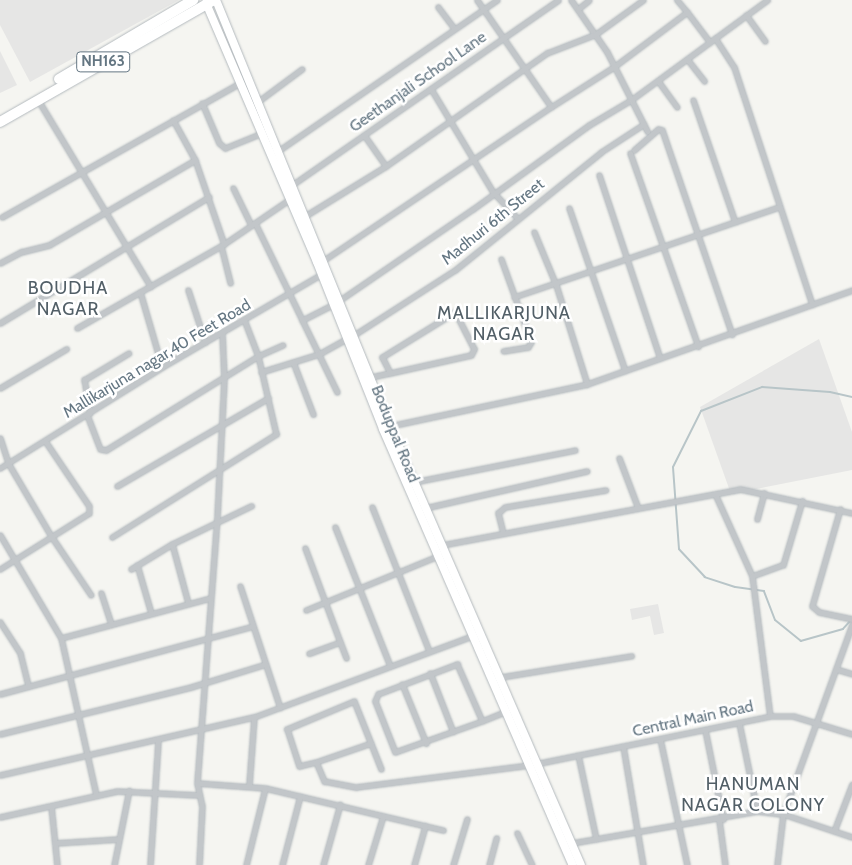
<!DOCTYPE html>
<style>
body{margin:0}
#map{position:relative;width:852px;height:865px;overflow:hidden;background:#f5f5f1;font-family:Cabin,sans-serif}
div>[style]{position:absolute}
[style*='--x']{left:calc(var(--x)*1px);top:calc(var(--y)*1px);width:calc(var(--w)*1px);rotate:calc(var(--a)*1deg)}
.built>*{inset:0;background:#e6e6e5}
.stream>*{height:2px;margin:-1px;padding:0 1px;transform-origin:1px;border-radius:1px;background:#b8c5c8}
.roads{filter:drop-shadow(0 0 1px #b4babe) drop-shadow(0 0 1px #b4babe)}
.street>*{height:5px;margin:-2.5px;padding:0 2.5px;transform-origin:2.5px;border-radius:2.5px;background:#c2c6c9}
.secondary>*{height:8px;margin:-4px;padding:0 4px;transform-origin:4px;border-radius:4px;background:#fff}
.highway>*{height:10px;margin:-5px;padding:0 5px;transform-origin:5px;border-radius:5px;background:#fff}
span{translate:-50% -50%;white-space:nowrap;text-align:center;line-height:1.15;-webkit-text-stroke:5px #fff;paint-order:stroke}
.shield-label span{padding:1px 4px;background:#fff;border:1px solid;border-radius:4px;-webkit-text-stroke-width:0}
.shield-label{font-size:15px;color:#647682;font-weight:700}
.street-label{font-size:16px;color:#647682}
.neighbourhood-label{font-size:18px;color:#525f67;letter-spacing:1px}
</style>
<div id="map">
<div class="built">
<i style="clip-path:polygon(0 0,179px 0,30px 82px,0 25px)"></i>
<i style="clip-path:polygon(0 51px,17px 85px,0 93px)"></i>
<i style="clip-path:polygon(819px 339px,852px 432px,852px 470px,731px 494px,700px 407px)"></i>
<i style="clip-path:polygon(658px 604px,664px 633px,654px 635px,650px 616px,632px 620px,630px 609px)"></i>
</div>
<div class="stream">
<i style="--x:851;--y:620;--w:12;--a:132"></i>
<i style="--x:843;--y:629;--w:44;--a:164.1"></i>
<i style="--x:801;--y:641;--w:33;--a:-141"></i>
<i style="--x:775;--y:620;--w:31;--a:-111"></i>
<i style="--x:764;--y:591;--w:29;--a:-172"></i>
<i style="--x:735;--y:587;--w:32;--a:-162"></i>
<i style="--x:705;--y:577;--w:38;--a:-133"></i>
<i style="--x:679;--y:549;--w:82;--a:-94.2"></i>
<i style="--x:673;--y:467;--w:63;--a:-63.4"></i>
<i style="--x:701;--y:411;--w:66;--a:-21.5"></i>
<i style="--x:762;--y:387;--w:68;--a:4.2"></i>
<i style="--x:830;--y:392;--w:23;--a:13"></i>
</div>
<div class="roads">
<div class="street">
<i style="--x:477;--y:0;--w:130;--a:55.3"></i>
<i style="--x:551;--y:107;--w:76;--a:-32.6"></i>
<i style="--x:615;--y:66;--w:90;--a:-36.9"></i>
<i style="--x:687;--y:12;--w:16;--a:-130"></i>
<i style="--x:571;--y:0;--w:63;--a:55.3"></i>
<i style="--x:607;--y:52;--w:89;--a:63.1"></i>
<i style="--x:438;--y:7;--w:26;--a:53"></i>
<i style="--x:578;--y:9;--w:14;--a:-39"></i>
<i style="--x:687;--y:12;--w:38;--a:53"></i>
<i style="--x:746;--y:15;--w:32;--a:54"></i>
<i style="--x:715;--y:38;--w:35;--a:57"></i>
<i style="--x:734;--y:67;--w:250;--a:71.8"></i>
<i style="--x:687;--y:59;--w:28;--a:52"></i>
<i style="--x:658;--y:81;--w:32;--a:54"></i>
<i style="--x:431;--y:89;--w:120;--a:59"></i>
<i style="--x:493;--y:192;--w:35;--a:47"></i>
<i style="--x:38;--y:100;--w:218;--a:58.9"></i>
<i style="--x:693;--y:100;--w:129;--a:71"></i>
<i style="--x:202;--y:103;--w:43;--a:67"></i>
<i style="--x:219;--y:143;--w:8;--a:40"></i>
<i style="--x:225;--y:148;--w:40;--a:-22"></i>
<i style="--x:256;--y:103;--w:57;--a:-36.5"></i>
<i style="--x:173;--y:120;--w:46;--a:61.2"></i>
<i style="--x:195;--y:160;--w:89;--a:71"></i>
<i style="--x:364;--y:135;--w:38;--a:55"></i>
<i style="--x:634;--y:150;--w:32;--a:-41"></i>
<i style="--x:658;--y:129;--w:4;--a:14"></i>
<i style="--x:662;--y:130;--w:216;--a:71.1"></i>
<i style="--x:278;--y:151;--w:266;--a:-34.6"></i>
<i style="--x:630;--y:153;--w:205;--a:70.6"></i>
<i style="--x:599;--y:175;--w:193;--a:71.6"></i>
<i style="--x:292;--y:185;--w:324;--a:-34.8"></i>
<i style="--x:233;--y:188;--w:41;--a:64.1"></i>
<i style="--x:569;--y:208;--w:172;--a:71"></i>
<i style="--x:305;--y:216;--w:95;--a:-31.7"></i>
<i style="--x:386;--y:166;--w:197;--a:-35.1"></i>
<i style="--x:547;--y:53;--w:53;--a:-21.2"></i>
<i style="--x:596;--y:34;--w:58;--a:-35.9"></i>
<i style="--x:2;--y:217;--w:273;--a:-29.4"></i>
<i style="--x:255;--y:223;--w:108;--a:64.1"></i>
<i style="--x:534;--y:232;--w:57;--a:67.5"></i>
<i style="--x:556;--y:285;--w:104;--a:72.6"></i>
<i style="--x:221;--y:246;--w:38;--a:76"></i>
<i style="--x:501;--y:259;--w:88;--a:70.1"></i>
<i style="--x:531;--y:342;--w:6;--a:121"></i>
<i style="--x:528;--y:347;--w:25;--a:171"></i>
<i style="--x:324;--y:260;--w:274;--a:-34"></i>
<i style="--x:0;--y:263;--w:24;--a:-28"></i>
<i style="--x:21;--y:252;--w:29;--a:-14"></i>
<i style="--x:49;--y:245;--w:169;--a:-30.2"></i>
<i style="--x:188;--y:290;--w:55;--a:71.9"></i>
<i style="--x:140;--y:292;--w:78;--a:73.7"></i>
<i style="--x:514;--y:297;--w:280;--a:-18.8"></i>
<i style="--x:340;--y:300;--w:161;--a:-34.4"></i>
<i style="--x:473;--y:209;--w:143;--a:-35.9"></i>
<i style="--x:589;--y:125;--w:49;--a:-30.8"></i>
<i style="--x:631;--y:100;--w:169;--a:-36.3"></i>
<i style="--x:334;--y:304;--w:36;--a:153"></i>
<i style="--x:302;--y:320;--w:80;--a:64.1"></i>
<i style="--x:0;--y:323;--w:244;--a:-31.1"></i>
<i style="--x:77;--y:328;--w:169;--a:-29.7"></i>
<i style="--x:224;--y:244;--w:80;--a:-34.3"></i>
<i style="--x:222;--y:333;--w:46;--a:87.5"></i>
<i style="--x:224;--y:379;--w:138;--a:92.9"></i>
<i style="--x:217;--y:517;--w:267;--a:94.3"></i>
<i style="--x:197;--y:783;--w:68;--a:4.2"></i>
<i style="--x:265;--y:788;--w:183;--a:13.3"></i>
<i style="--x:354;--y:335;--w:120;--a:-32.8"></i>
<i style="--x:455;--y:270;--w:188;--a:-38.9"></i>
<i style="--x:601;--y:152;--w:51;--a:-33.1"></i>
<i style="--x:293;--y:362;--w:56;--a:69"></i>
<i style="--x:261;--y:372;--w:61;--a:-17.2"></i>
<i style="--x:319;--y:354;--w:33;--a:-29"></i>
<i style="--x:371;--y:377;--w:19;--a:-12"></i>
<i style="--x:390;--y:373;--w:83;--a:-12.5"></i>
<i style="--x:471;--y:355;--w:7;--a:-63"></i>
<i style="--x:474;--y:349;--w:42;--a:-117.2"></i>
<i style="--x:455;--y:312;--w:86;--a:148.3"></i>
<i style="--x:382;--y:357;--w:18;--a:63"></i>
<i style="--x:0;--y:388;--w:77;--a:-30.6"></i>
<i style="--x:90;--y:413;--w:34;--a:-100"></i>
<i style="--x:84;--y:380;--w:52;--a:-31"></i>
<i style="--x:87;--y:415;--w:36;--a:69"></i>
<i style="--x:100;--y:449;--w:6;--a:9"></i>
<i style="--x:106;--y:450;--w:179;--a:-31.7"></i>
<i style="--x:258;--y:356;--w:27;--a:-24"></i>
<i style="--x:390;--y:426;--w:201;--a:-12"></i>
<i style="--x:587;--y:384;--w:281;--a:-19.5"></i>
<i style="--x:0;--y:438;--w:26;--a:72"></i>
<i style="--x:8;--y:463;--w:85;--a:59.5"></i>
<i style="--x:51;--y:536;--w:71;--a:55.9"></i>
<i style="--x:619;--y:458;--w:53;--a:69.2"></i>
<i style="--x:0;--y:468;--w:191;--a:-31.9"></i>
<i style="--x:162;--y:367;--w:185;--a:-30.2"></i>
<i style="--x:414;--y:482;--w:164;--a:-11.2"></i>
<i style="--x:117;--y:486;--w:175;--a:-30.2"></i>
<i style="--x:715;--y:494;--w:90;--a:65.7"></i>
<i style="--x:752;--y:576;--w:141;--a:82.7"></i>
<i style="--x:372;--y:507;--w:155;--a:68.4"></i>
<i style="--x:425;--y:508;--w:166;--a:-12.9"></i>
<i style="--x:840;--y:509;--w:101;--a:106.1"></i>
<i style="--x:812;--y:606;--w:9;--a:41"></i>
<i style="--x:819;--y:612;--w:34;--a:12"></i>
<i style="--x:757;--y:519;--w:27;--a:-75"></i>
<i style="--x:335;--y:527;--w:149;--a:68.4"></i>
<i style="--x:503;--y:533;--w:21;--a:-104"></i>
<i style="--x:498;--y:513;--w:9;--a:-41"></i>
<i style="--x:505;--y:507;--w:102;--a:-9.6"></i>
<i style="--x:0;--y:535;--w:120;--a:59.4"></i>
<i style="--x:61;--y:638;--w:161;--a:77.4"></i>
<i style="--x:112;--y:537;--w:194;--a:-32.1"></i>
<i style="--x:276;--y:434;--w:80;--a:-103"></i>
<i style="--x:258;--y:356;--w:39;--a:-111"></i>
<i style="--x:172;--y:544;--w:61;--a:74.8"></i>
<i style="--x:442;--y:545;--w:303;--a:-10.6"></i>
<i style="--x:740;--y:489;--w:115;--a:12.1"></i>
<i style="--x:305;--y:548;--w:100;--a:69.6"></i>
<i style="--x:340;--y:642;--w:33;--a:160"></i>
<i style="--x:137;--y:565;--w:50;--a:73.7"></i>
<i style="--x:0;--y:569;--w:105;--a:-32.2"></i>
<i style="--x:89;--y:513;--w:7;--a:-90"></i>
<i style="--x:89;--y:506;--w:78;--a:-124.1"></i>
<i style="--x:131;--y:569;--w:48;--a:-31.4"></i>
<i style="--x:172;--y:544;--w:88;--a:-25.7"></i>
<i style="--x:752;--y:576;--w:33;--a:-20"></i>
<i style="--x:783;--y:565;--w:67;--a:-73.5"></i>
<i style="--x:240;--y:586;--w:128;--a:71.8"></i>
<i style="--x:101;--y:593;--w:33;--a:72"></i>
<i style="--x:306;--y:610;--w:145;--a:-22.3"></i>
<i style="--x:0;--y:622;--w:37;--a:57"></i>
<i style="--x:20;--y:653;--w:33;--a:76"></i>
<i style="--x:61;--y:638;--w:154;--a:-15"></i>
<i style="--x:340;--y:642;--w:17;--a:69"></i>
<i style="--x:457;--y:664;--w:62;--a:66.3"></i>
<i style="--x:482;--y:721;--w:92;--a:160.4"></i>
<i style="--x:395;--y:752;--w:55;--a:-111.4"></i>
<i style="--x:375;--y:701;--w:8;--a:-67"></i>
<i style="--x:378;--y:694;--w:85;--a:-20.8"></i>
<i style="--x:836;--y:669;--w:17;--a:17"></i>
<i style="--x:430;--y:673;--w:63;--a:68.7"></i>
<i style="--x:501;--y:677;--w:132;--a:-9.2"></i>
<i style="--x:402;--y:684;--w:64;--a:67.9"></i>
<i style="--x:0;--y:694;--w:262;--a:-15"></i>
<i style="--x:482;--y:721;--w:27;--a:-22"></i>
<i style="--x:739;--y:723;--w:90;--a:78.4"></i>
<i style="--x:705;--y:730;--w:91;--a:78.6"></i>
<i style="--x:0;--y:734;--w:197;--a:-13.8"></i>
<i style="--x:191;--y:687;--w:78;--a:-17"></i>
<i style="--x:660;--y:739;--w:129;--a:77.9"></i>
<i style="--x:623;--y:746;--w:121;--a:80.5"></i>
<i style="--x:578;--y:755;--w:86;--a:77.9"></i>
<i style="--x:316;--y:762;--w:58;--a:-19.1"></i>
<i style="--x:381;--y:769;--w:73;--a:-111.7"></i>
<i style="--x:354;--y:701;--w:73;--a:157.3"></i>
<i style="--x:287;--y:729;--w:39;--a:72"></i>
<i style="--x:299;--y:766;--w:17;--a:-13"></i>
<i style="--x:316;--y:762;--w:21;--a:67"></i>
<i style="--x:324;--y:781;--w:33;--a:11"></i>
<i style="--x:356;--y:787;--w:175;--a:-7.2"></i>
<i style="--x:530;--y:765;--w:245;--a:-11.5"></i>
<i style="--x:770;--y:716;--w:23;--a:0"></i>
<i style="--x:793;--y:716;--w:62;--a:17"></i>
<i style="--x:0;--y:775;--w:261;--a:-12.9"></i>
<i style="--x:254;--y:717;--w:235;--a:-20.4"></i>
<i style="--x:197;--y:783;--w:24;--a:78"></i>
<i style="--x:202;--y:806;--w:59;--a:92.9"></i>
<i style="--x:249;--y:785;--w:68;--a:-85.8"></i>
<i style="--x:51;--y:806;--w:59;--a:84.2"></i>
<i style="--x:0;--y:817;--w:120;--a:-12.5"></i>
<i style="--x:117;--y:791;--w:81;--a:2.8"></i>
<i style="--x:719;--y:820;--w:45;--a:82.4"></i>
<i style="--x:834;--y:831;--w:50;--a:-69"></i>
<i style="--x:517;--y:833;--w:35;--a:65"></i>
<i style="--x:55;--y:843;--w:64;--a:-3.6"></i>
<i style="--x:572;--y:843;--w:188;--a:-9.8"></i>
<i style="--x:757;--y:811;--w:26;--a:7"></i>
<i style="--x:783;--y:814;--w:73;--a:18.4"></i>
<i style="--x:114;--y:865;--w:76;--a:-78.7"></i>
<i style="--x:150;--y:865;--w:125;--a:-86.3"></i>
<i style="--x:246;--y:865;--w:79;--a:-76.1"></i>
<i style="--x:282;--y:865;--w:71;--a:-75.4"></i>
<i style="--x:323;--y:865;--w:63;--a:-74.4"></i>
<i style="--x:368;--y:865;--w:51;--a:-73"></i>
<i style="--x:414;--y:865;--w:41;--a:-74.2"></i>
<i style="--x:453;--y:865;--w:48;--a:-73.1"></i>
<i style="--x:489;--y:865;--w:28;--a:-75"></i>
<i style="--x:777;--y:865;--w:51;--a:-83.3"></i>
<i style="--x:783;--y:814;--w:202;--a:-70"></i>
</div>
<div class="secondary">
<i style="--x:216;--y:0;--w:460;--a:67.8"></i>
<i style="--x:390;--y:426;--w:479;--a:66.5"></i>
<i style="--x:206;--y:3;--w:282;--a:66.8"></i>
<i style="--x:317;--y:262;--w:180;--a:68.4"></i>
<i style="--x:383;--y:429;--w:476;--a:66.5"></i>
</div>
<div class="highway">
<i style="--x:59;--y:79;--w:156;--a:-30.5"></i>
<i style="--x:0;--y:122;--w:246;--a:-29.7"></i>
</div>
</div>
<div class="shield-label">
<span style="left:103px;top:62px">NH163</span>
</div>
<div class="street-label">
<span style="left:418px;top:82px;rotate:-35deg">Geethanjali School Lane</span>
<span style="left:493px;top:222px;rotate:-39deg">Madhuri 6th Street</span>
<span style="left:157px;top:359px;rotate:-31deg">Mallikarjuna nagar,40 Feet Road</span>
<span style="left:395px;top:434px;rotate:68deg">Boduppal Road</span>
<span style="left:693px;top:719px;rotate:-12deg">Central Main Road</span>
</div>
<div class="neighbourhood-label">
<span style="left:68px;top:299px">BOUDHA<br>NAGAR</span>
<span style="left:504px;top:324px">MALLIKARJUNA<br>NAGAR</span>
<span style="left:753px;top:795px">HANUMAN<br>NAGAR COLONY</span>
</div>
</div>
